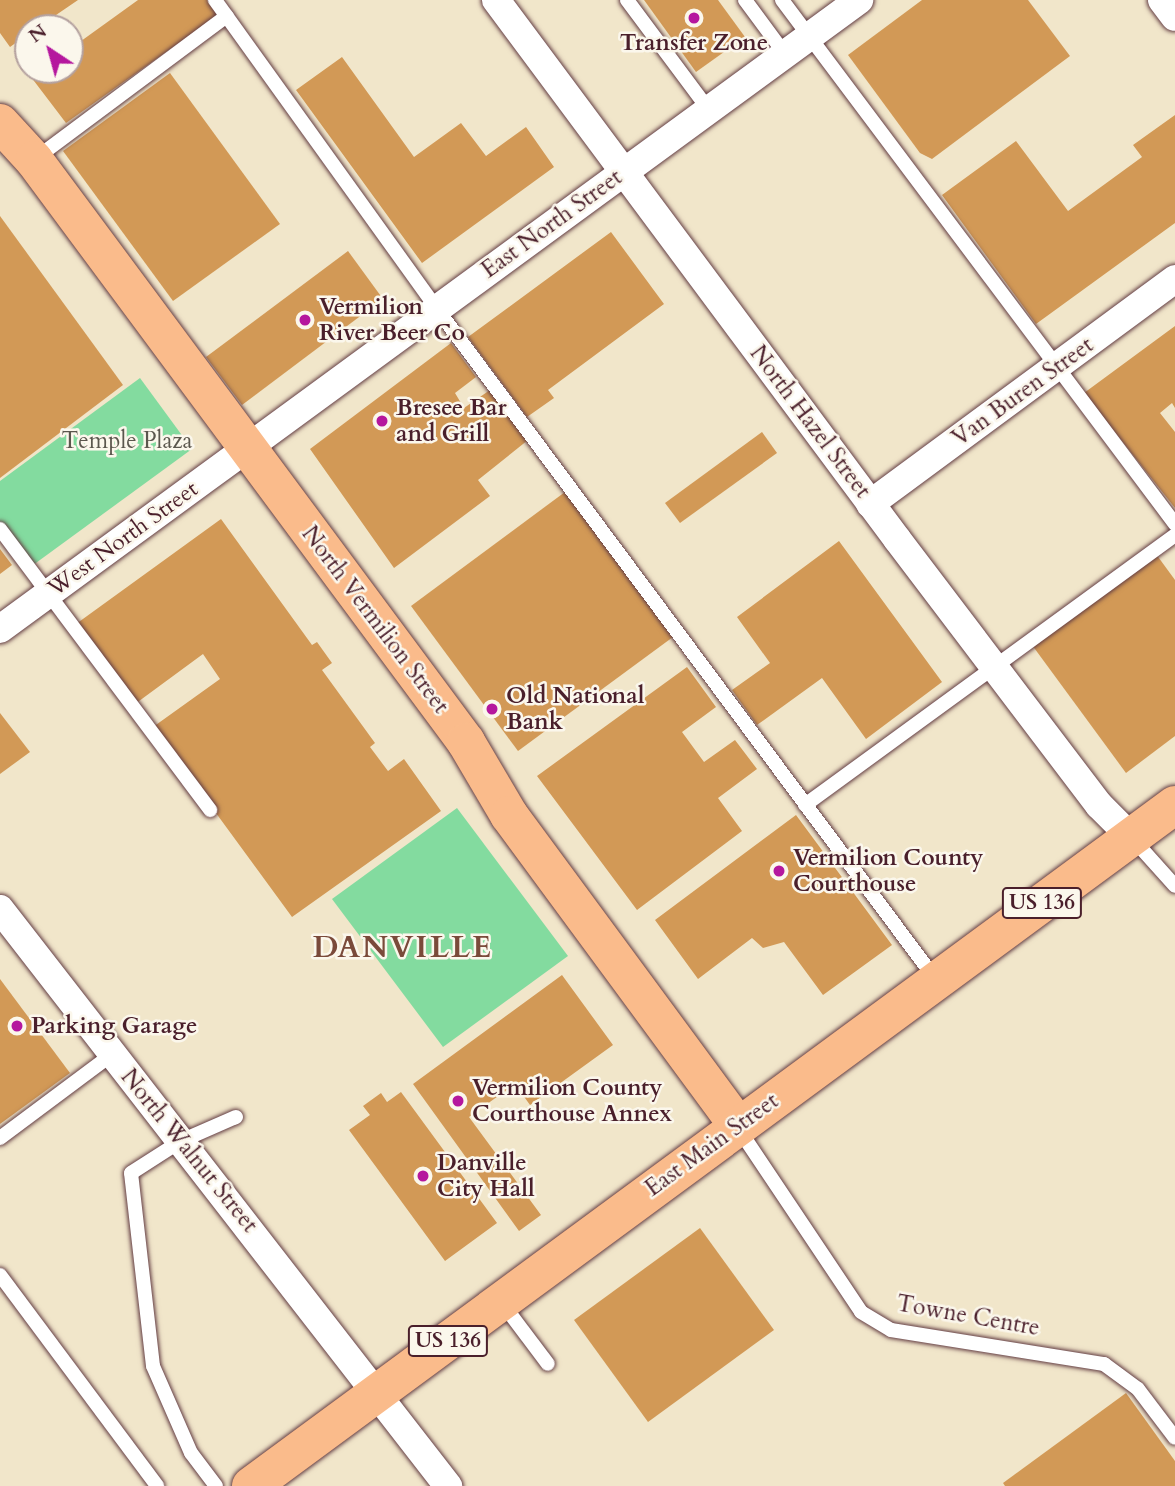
<!DOCTYPE html>
<style>
body{margin:0}
#map{position:relative;width:1175px;height:1486px;overflow:hidden;background:#f1e6ca;font-family:Cardo,serif}
div>[style]{position:absolute}
[style*='--x']{left:calc(var(--x)*1px);top:calc(var(--y)*1px);width:calc(var(--w)*1px);rotate:calc(var(--a)*1deg)}
.green>*{inset:0;background:#83db9f}
.building>*{inset:0;background:#d29956}
.roads{filter:drop-shadow(0 0 2px #633d43) drop-shadow(0 0 2px #633d43)}
.lane>*{height:14px;margin:-7px;padding:0 7px;transform-origin:7px;border-radius:7px;background:#fff}
.street>*{height:28px;margin:-14px;padding:0 14px;transform-origin:14px;border-radius:14px;background:#fff}
.primary>*{height:38px;margin:-19px;padding:0 19px;transform-origin:19px;border-radius:19px;background:#fabb8b}
.dots>*{width:19px;height:19px;translate:-50% -50%;box-sizing:border-box;border:4px solid #fbf7ec;border-radius:50%}
span{translate:-50% -50%;white-space:nowrap;text-align:center;line-height:1.15;-webkit-text-stroke:5px #fbf7ec;paint-order:stroke}
.shield-label span{padding:2px 5px;background:#fbf7ec;border:2px solid;border-radius:5px;-webkit-text-stroke-width:0}
.shield-label{font-size:21px;color:#4a1f2b;font-weight:700}
.poi-label{font-size:23px;color:#4a1f2b;font-weight:700}
.left{translate:0 -50%;text-align:left}
.street-label{font-size:23px;color:#4a1f2b}
.park-label{font-size:23px;color:#5b574e}
.district-label{font-size:30px;color:#7a4a3a;font-weight:700;letter-spacing:2px}
.north{position:absolute;left:14px;top:14px;width:70px;height:70px;box-sizing:border-box;background:#fbf7ec;border:2px solid #b4a19f;border-radius:50%;rotate:324deg;font-size:19px;font-weight:700;line-height:28px;text-align:center;color:#4a1f2b}
.north::after{content:'';display:block;margin:auto;width:24px;height:32px;background:#b5179e;clip-path:polygon(50% 0,100% 100%,50% 72%,0 100%)}
</style>
<div id="map">
<div class="green">
<i style="clip-path:polygon(140px 378px,192px 449px,29px 568px,0 529px,0 481px)"></i>
<i style="clip-path:polygon(457px 808px,568px 956px,443px 1047px,332px 899px)"></i>
</div>
<div class="building">
<i style="clip-path:polygon(0 0,78px 0,37px 28px,28px 28px,28px 34px,10px 47px,0 33px)"></i>
<i style="clip-path:polygon(138px 0,207px 0,218px 15px,66px 123px,31px 77px,41px 70px,70px 70px,70px 49px)"></i>
<i style="clip-path:polygon(644px 0,718px 0,745px 37px,696px 72px)"></i>
<i style="clip-path:polygon(922px 0,1028px 0,1070px 56px,932px 159px,920px 153px,848px 55px)"></i>
<i style="clip-path:polygon(342px 57px,414px 157px,461px 123px,486px 156px,526px 127px,554px 167px,422px 263px,296px 90px)"></i>
<i style="clip-path:polygon(170px 73px,280px 224px,173px 301px,63px 151px)"></i>
<i style="clip-path:polygon(1175px 115px,1175px 223px,1036px 324px,942px 195px,1016px 141px,1068px 211px,1142px 157px,1133px 145px)"></i>
<i style="clip-path:polygon(0 216px,123px 385px,0 478px)"></i>
<i style="clip-path:polygon(611px 232px,664px 304px,548px 390px,554px 398px,527px 417px,468px 337px)"></i>
<i style="clip-path:polygon(348px 251px,383px 299px,242px 405px,206px 357px)"></i>
<i style="clip-path:polygon(1175px 326px,1175px 408px,1172px 403px,1160px 413px,1175px 432px,1175px 508px,1084px 393px)"></i>
<i style="clip-path:polygon(451px 343px,476px 377px,455px 393px,464px 408px,490px 390px,528px 440px,478px 480px,490px 496px,394px 568px,310px 449px)"></i>
<i style="clip-path:polygon(762px 432px,777px 453px,680px 523px,665px 503px)"></i>
<i style="clip-path:polygon(565px 492px,673px 637px,518px 751px,411px 606px)"></i>
<i style="clip-path:polygon(221px 519px,312px 645px,317px 642px,332px 663px,322px 670px,375px 743px,370px 747px,388px 771px,404px 759px,441px 811px,292px 917px,153px 727px,220px 679px,203px 654px,135px 704px,76px 624px)"></i>
<i style="clip-path:polygon(839px 541px,942px 682px,866px 739px,822px 678px,757px 725px,732px 690px,770px 663px,737px 617px)"></i>
<i style="clip-path:polygon(0 549px,12px 565px,0 574px)"></i>
<i style="clip-path:polygon(1156px 554px,1175px 580px,1175px 736px,1126px 773px,1032px 645px)"></i>
<i style="clip-path:polygon(687px 667px,716px 707px,682px 732px,704px 762px,735px 740px,757px 769px,718px 798px,742px 831px,637px 910px,537px 776px)"></i>
<i style="clip-path:polygon(0 713px,30px 752px,0 774px)"></i>
<i style="clip-path:polygon(796px 815px,892px 945px,823px 995px,784px 942px,763px 948px,752px 938px,698px 979px,655px 920px)"></i>
<i style="clip-path:polygon(562px 975px,613px 1045px,530px 1105px,515px 1084px,469px 1117px,541px 1215px,519px 1231px,413px 1084px)"></i>
<i style="clip-path:polygon(0 979px,70px 1073px,0 1124px)"></i>
<i style="clip-path:polygon(401px 1092px,497px 1223px,445px 1261px,349px 1130px,370px 1115px,363px 1106px,381px 1093px,387px 1102px)"></i>
<i style="clip-path:polygon(700px 1228px,774px 1330px,648px 1422px,574px 1320px)"></i>
<i style="clip-path:polygon(1126px 1393px,1175px 1461px,1175px 1486px,1005px 1486px,1003px 1483px)"></i>
</div>
<div class="roads">
<div class="lane">
<i style="--x:215;--y:0;--w:380;--a:54.3"></i>
<i style="--x:437;--y:309;--w:836;--a:53.36"></i>
<i style="--x:627;--y:0;--w:137;--a:53.3"></i>
<i style="--x:745;--y:0;--w:67;--a:53.5"></i>
<i style="--x:782;--y:0;--w:655;--a:53.13"></i>
<i style="--x:35;--y:159;--w:239;--a:-36.7"></i>
<i style="--x:0;--y:529;--w:351;--a:53.2"></i>
<i style="--x:805;--y:805;--w:458;--a:-36.1"></i>
<i style="--x:1132;--y:838;--w:64;--a:48.1"></i>
<i style="--x:738;--y:1128;--w:221;--a:56.2"></i>
<i style="--x:861;--y:1312;--w:35;--a:31"></i>
<i style="--x:891;--y:1330;--w:216;--a:9.1"></i>
<i style="--x:1104;--y:1364;--w:42;--a:36.3"></i>
<i style="--x:1138;--y:1389;--w:61;--a:52.9"></i>
<i style="--x:0;--y:1138;--w:139;--a:-36.8"></i>
<i style="--x:0;--y:1275;--w:263;--a:53.3"></i>
<i style="--x:502;--y:1303;--w:76;--a:53"></i>
<i style="--x:216;--y:1486;--w:41;--a:-127.1"></i>
<i style="--x:191;--y:1453;--w:95;--a:-113.6"></i>
<i style="--x:153;--y:1366;--w:194;--a:-96.5"></i>
<i style="--x:131;--y:1173;--w:59;--a:-32.6"></i>
<i style="--x:181;--y:1141;--w:60;--a:-23.6"></i>
</div>
<div class="street">
<i style="--x:496;--y:0;--w:672;--a:53.35"></i>
<i style="--x:897;--y:539;--w:334;--a:52.8"></i>
<i style="--x:1099;--y:805;--w:45;--a:45"></i>
<i style="--x:1162;--y:0;--w:21;--a:53"></i>
<i style="--x:870;--y:504;--w:379;--a:-36.4"></i>
<i style="--x:0;--y:629;--w:1065;--a:-36.21"></i>
<i style="--x:0;--y:909;--w:731;--a:52.17"></i>
</div>
<div class="primary">
<i style="--x:0;--y:123;--w:50;--a:47.4"></i>
<i style="--x:34;--y:160;--w:725;--a:53.41"></i>
<i style="--x:466;--y:742;--w:85;--a:59.5"></i>
<i style="--x:509;--y:815;--w:386;--a:53.6"></i>
<i style="--x:251;--y:1486;--w:1148;--a:-36.39"></i>
</div>
</div>
<div class="dots">
<i style="left:694px;top:18px;background:#b5179e"></i>
<i style="left:305px;top:320px;background:#b5179e"></i>
<i style="left:382px;top:421px;background:#b5179e"></i>
<i style="left:492px;top:709px;background:#b5179e"></i>
<i style="left:779px;top:871px;background:#b5179e"></i>
<i style="left:17px;top:1026px;background:#b5179e"></i>
<i style="left:458px;top:1101px;background:#b5179e"></i>
<i style="left:423px;top:1176px;background:#b5179e"></i>
</div>
<div class="shield-label">
<span style="left:1042px;top:903px">US 136</span>
<span style="left:448px;top:1341px">US 136</span>
</div>
<div class="poi-label">
<span style="left:694px;top:43px">Transfer Zone</span>
<span class="left" style="left:319px;top:320px">Vermilion<br>River Beer Co</span>
<span class="left" style="left:396px;top:421px">Bresee Bar<br>and Grill</span>
<span class="left" style="left:506px;top:709px">Old National<br>Bank</span>
<span class="left" style="left:793px;top:871px">Vermilion County<br>Courthouse</span>
<span class="left" style="left:31px;top:1026px">Parking Garage</span>
<span class="left" style="left:472px;top:1101px">Vermilion County<br>Courthouse Annex</span>
<span class="left" style="left:437px;top:1176px">Danville<br>City Hall</span>
</div>
<div class="street-label">
<span style="left:552px;top:224px;rotate:-36deg">East North Street</span>
<span style="left:1023px;top:392px;rotate:-36deg">Van Buren Street</span>
<span style="left:810px;top:422px;rotate:53deg">North Hazel Street</span>
<span style="left:123px;top:539px;rotate:-36deg">West North Street</span>
<span style="left:375px;top:620px;rotate:53deg">North Vermilion Street</span>
<span style="left:712px;top:1145px;rotate:-36deg">East Main Street</span>
<span style="left:189px;top:1151px;rotate:51deg">North Walnut Street</span>
<span style="left:968px;top:1316px;rotate:10deg">Towne Centre</span>
</div>
<div class="park-label">
<span style="left:127px;top:441px">Temple Plaza</span>
</div>
<div class="district-label">
<span style="left:403px;top:948px">DANVILLE</span>
</div>
<div class="north">N</div>
</div>
